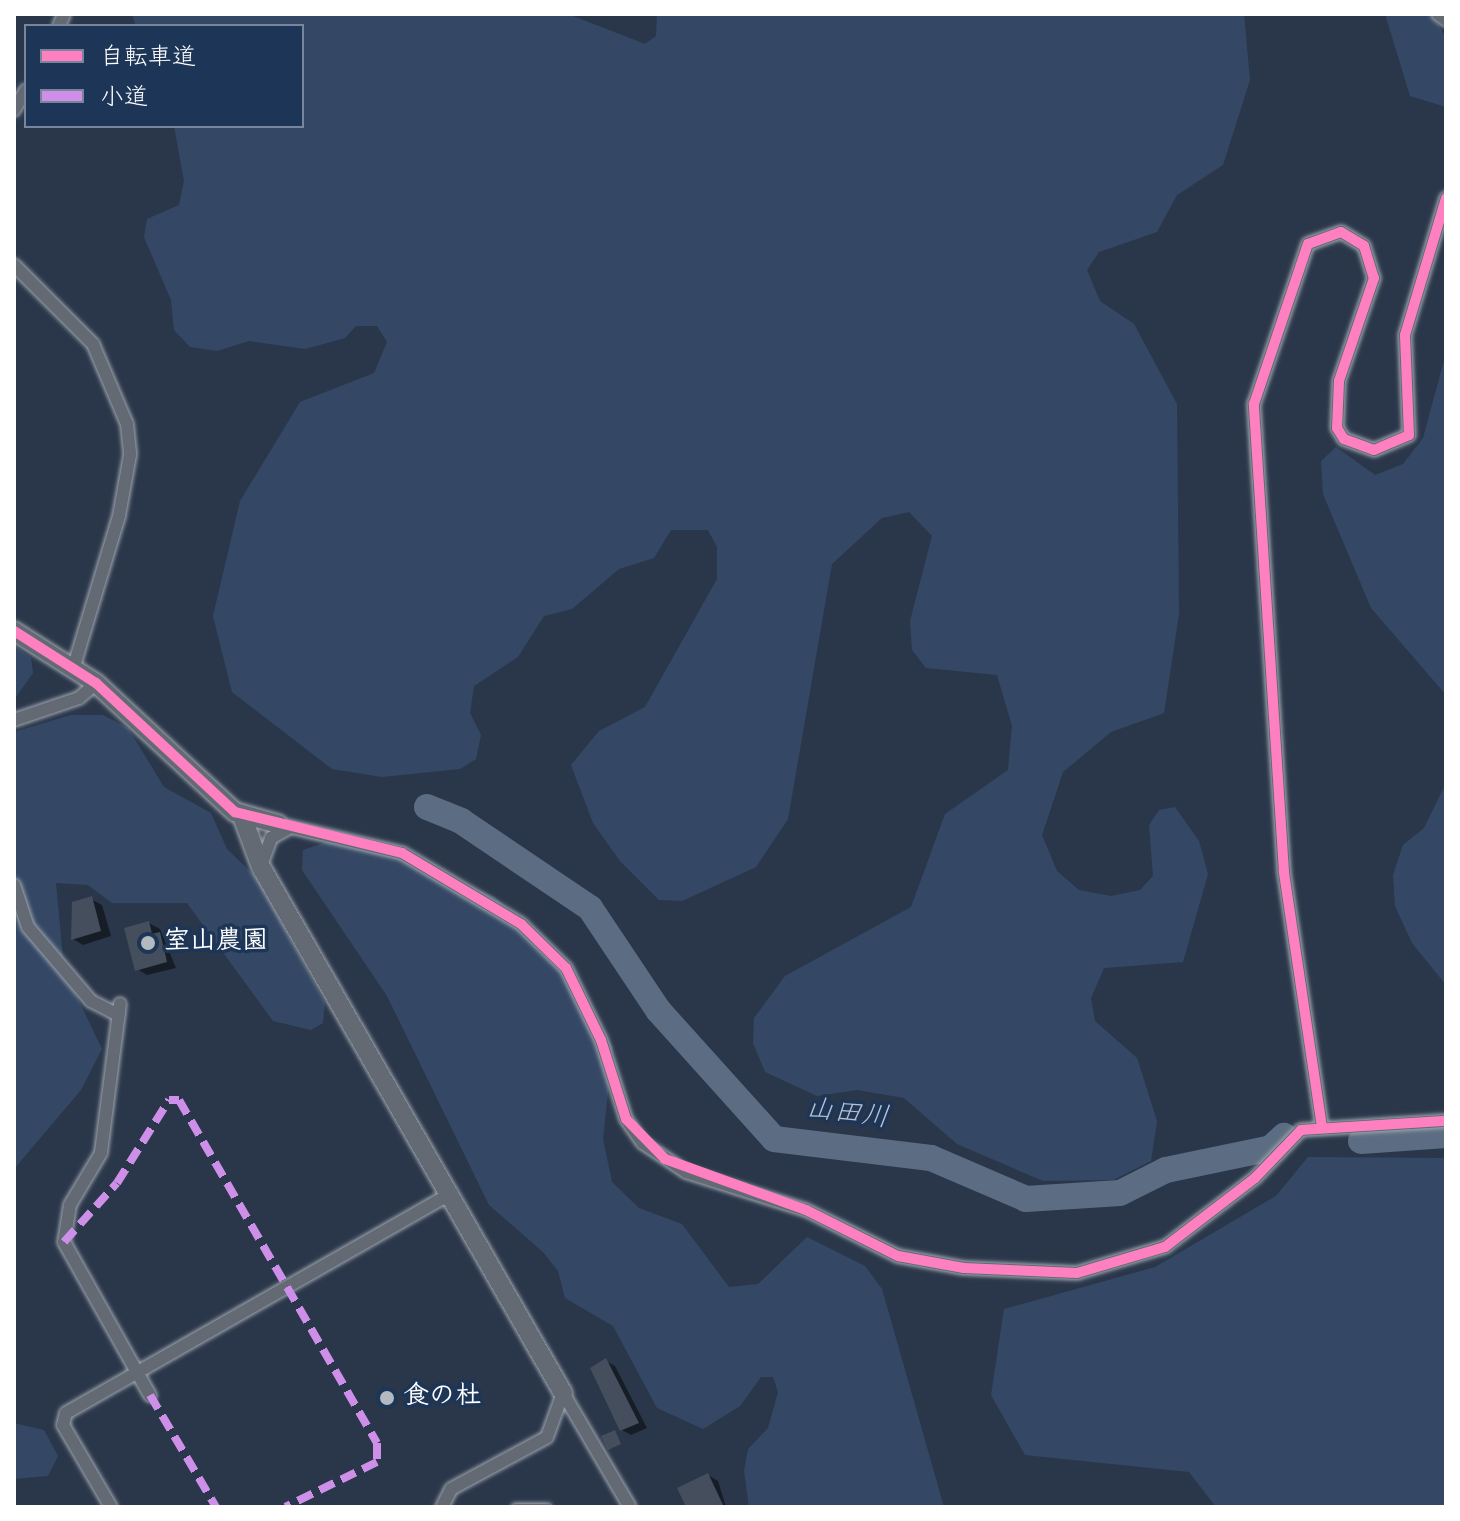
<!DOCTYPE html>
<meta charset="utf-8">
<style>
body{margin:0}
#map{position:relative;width:1460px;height:1521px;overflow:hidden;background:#2a374a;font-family:Dekko,"Klee One",sans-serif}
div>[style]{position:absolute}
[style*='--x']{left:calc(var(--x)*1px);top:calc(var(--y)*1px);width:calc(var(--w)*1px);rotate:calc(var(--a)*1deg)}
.green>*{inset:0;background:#344865}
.shadow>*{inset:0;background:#0007}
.river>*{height:26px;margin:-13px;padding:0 13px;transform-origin:13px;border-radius:13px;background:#5c6d83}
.building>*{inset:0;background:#444e5c}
.roads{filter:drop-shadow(0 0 2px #9fa5ae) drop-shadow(0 0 2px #9fa5ae)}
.lane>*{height:6px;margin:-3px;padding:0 3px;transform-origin:3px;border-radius:3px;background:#636a74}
.street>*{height:12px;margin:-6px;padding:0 6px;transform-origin:6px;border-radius:6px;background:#636a74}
.secondary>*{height:18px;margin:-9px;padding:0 9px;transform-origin:9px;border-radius:9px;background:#636a74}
.quiet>*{height:8px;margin-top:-4px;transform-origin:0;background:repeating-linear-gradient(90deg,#ce8fe9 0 16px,transparent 0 24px)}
.cycleway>*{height:10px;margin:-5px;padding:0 5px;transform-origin:5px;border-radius:5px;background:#ff80c0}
.dots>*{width:22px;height:22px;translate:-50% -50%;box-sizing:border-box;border:4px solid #1d3557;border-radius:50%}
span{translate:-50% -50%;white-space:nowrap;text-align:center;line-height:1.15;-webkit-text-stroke:7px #1d3557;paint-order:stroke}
.poi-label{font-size:26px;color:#fff;font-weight:700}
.left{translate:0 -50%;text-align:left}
.water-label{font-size:28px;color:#b8c0ca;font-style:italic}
.frame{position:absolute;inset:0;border:16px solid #fff;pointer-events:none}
.legend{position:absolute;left:24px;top:24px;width:280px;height:104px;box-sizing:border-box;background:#1d3557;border:2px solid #77869a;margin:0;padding:10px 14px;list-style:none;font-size:24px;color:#fff}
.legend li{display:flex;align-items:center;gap:16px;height:40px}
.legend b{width:40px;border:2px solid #77869a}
</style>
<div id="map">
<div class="green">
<i style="clip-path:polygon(132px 14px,568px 14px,645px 44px,656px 36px,657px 14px,1244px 14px,1250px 80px,1223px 165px,1177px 195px,1157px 232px,1099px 252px,1087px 270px,1100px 301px,1134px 324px,1177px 404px,1179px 614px,1164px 713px,1111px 732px,1063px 772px,1042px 835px,1057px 871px,1079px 890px,1111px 896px,1140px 890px,1153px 876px,1149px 825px,1159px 810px,1175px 807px,1199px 841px,1208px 874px,1183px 962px,1104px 968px,1091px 998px,1095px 1021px,1137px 1058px,1157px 1121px,1151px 1161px,1113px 1180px,1043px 1181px,957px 1144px,904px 1098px,857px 1090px,817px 1096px,765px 1072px,753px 1043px,754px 1018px,785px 976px,911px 907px,945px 814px,1008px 770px,1012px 726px,997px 675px,926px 668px,912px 650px,910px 621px,932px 536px,909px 512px,882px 518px,832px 564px,788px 819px,756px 867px,682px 901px,659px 900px,620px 861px,593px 823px,571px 765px,599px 731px,645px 707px,717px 579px,717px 547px,708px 530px,671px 530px,654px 558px,619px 569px,572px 609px,544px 616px,518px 657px,474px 686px,470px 713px,481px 735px,476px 759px,460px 769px,382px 777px,332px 769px,232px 692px,213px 616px,240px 501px,300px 402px,374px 373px,387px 342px,377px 326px,356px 326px,345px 338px,305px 349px,249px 341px,217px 351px,190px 347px,174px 330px,171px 300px,144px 237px,147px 219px,179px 205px,184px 181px,174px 126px,302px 126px,302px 26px,136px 26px)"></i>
<i style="clip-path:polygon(1385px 14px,1432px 14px,1446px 38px,1446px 107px,1410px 96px)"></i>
<i style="clip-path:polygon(1446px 353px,1446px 695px,1371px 608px,1323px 494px,1321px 461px,1336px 447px,1375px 475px,1403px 464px,1423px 438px)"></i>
<i style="clip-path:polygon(14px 645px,31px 658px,33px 673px,14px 700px)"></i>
<i style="clip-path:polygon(71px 715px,103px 715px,128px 728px,164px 787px,211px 813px,227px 849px,257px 878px,325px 1003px,323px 1023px,311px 1030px,273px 1021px,187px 903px,112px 903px,88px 885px,56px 883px,64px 970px,102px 1049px,81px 1090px,14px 1169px,14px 732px)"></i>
<i style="clip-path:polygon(1446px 783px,1446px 985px,1412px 943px,1395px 906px,1393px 875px,1403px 845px,1424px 828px)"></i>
<i style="clip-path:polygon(330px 841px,402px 858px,494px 896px,565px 963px,613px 1047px,603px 1139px,612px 1182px,639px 1208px,682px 1224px,729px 1287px,758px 1284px,807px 1237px,865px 1266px,882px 1289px,944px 1507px,749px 1507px,744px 1471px,748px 1449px,768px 1428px,778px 1392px,773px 1377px,761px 1377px,740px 1406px,703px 1429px,657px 1408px,613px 1326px,565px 1298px,558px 1271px,543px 1252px,489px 1205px,387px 996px,302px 870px,303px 850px)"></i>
<i style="clip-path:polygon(1308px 1157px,1446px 1158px,1446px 1507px,1216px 1507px,1189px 1472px,1025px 1455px,991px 1395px,1004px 1309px,1155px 1267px,1276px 1196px)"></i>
<i style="clip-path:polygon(14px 1423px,44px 1430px,58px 1456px,48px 1476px,14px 1479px)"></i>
</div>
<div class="shadow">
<i style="clip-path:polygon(91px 899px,102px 905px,111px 936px,83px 945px,73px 939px)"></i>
<i style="clip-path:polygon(149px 923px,160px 929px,176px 968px,147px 975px,137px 969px)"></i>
<i style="clip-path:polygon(606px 1361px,615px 1366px,647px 1428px,631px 1435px,622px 1430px)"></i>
<i style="clip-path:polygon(708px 1475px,718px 1481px,726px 1507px,689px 1507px)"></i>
</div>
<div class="river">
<i style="--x:427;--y:807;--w:37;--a:22"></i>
<i style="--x:461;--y:821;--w:156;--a:34"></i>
<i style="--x:590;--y:908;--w:123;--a:56.3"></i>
<i style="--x:658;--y:1010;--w:173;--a:48"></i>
<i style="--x:774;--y:1139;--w:158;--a:6.9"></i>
<i style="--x:931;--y:1158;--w:103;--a:23.3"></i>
<i style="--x:1026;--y:1199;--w:94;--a:-3.7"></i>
<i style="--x:1120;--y:1193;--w:51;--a:-26.6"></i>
<i style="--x:1166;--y:1170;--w:107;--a:-11.8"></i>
<i style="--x:1271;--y:1148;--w:18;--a:-43"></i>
<i style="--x:1361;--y:1141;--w:85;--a:-4"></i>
</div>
<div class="building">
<i style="clip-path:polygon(92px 896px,101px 931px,71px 940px,72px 902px)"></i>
<i style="clip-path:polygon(149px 921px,152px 934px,160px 932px,167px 962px,135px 971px,124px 928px)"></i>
<i style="clip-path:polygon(606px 1358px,639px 1423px,620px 1431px,590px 1368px)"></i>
<i style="clip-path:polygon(615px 1430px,621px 1444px,608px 1450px,601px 1436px)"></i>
<i style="clip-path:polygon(708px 1473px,724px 1507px,686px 1507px,677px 1488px)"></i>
</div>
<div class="roads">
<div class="lane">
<i style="--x:515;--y:1507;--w:33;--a:0"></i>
</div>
<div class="street">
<i style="--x:1438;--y:14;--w:10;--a:37"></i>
<i style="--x:59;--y:26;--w:13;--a:-67"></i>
<i style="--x:14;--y:110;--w:23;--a:-59"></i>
<i style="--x:14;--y:265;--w:112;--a:45"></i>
<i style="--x:93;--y:344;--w:87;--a:67"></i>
<i style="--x:127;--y:424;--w:31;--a:84"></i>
<i style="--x:130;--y:455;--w:62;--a:100.2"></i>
<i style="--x:119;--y:516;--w:157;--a:106.7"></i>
<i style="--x:14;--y:720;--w:69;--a:-18.7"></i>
<i style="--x:79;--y:698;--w:23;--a:-41"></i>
<i style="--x:278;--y:824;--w:127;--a:13.2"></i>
<i style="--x:402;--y:853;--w:139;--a:30.8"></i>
<i style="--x:521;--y:924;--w:63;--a:44.4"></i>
<i style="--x:566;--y:968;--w:80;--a:64.1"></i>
<i style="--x:601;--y:1040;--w:83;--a:72.4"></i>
<i style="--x:626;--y:1119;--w:29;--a:55"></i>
<i style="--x:643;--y:1143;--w:52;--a:34"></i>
<i style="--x:686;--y:1172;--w:126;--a:17.6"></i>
<i style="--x:806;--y:1210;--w:103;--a:26.6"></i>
<i style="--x:898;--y:1256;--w:67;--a:10.3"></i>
<i style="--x:964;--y:1268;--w:113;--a:2.5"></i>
<i style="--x:1077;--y:1273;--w:92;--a:-16.5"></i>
<i style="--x:1165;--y:1247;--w:113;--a:-37.5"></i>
<i style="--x:1255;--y:1178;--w:66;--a:-46.2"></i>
<i style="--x:1301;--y:1130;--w:145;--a:-3.6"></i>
<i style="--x:261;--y:866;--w:30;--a:-70"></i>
<i style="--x:271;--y:838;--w:23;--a:-29"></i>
<i style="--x:14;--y:885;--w:44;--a:71.6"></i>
<i style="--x:28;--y:927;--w:97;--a:49.6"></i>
<i style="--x:91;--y:1001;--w:31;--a:27"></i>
<i style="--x:120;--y:1004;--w:150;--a:97.3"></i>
<i style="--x:101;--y:1153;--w:61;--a:120.8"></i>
<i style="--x:70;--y:1205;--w:37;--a:99"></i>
<i style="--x:64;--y:1242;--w:176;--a:60.7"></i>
<i style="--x:1322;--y:1127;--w:258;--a:-98.5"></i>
<i style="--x:1284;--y:872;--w:469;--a:-93.7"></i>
<i style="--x:1254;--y:404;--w:169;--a:-71.4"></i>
<i style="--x:1308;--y:244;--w:35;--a:-20"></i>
<i style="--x:1341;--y:232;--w:27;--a:31"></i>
<i style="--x:1364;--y:246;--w:34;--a:73"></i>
<i style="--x:1374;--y:278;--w:109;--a:108.8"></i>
<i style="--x:1339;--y:381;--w:47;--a:92.4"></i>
<i style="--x:1337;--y:428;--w:13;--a:58"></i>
<i style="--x:1344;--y:439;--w:32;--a:20"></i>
<i style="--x:1374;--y:450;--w:38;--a:-23"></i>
<i style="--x:1409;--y:435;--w:100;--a:-92.3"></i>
<i style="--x:1405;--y:335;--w:143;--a:-73.3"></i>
<i style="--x:563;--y:1393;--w:132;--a:59.6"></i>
<i style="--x:111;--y:1507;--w:95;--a:-120.3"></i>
<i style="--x:63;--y:1425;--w:12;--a:-76"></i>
<i style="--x:66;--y:1413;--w:440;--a:-29.7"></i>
<i style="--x:442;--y:1507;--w:20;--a:-63"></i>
<i style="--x:451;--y:1489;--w:109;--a:-28.4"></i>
<i style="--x:547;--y:1437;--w:47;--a:-70"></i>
</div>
<div class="secondary">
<i style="--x:14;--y:631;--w:97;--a:32.4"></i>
<i style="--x:96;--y:683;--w:190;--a:42.9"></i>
<i style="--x:235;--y:812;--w:45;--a:15.6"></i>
<i style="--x:242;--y:816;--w:54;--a:69.6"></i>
<i style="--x:261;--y:867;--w:607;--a:60.14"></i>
</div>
</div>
<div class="quiet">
<i style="--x:64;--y:1242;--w:79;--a:-48.1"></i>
<i style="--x:117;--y:1183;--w:98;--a:-57.9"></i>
<i style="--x:169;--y:1100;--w:10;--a:0"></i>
<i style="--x:179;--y:1100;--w:396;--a:60"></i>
<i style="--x:377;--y:1443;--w:19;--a:90"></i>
<i style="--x:377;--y:1462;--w:102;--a:153.9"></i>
<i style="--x:150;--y:1395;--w:130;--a:59.5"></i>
</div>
<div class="cycleway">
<i style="--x:14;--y:631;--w:97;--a:32.4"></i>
<i style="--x:96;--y:683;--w:190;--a:42.9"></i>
<i style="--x:235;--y:812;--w:172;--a:13.8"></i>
<i style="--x:402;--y:853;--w:139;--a:30.8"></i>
<i style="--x:521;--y:924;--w:63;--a:44.4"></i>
<i style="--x:566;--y:968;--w:80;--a:64.1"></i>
<i style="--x:601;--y:1040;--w:83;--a:72.4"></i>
<i style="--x:626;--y:1119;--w:56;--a:45.7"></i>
<i style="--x:665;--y:1159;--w:150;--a:19.9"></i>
<i style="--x:806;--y:1210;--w:103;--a:26.6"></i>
<i style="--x:898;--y:1256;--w:67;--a:10.3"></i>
<i style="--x:964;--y:1268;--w:113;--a:2.5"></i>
<i style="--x:1077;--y:1273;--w:92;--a:-16.5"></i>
<i style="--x:1165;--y:1247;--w:113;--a:-37.5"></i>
<i style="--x:1255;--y:1178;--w:66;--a:-46.2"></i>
<i style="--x:1301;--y:1130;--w:145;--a:-3.6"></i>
<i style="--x:1322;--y:1127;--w:258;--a:-98.5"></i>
<i style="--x:1284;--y:872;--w:469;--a:-93.7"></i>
<i style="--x:1254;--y:404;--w:169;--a:-71.4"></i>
<i style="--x:1308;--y:244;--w:35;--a:-20"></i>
<i style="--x:1341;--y:232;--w:27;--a:31"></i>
<i style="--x:1364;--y:246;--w:34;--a:73"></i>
<i style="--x:1374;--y:278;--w:109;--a:108.8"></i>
<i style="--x:1339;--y:381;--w:47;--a:92.4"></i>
<i style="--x:1337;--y:428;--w:13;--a:58"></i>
<i style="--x:1344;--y:439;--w:32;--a:20"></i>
<i style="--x:1374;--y:450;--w:38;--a:-23"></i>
<i style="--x:1409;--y:435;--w:100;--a:-92.3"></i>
<i style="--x:1405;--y:335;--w:143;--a:-73.3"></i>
</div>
<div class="dots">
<i style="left:148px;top:943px;background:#b4b9c0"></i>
<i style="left:387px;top:1398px;background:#b4b9c0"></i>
</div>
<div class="poi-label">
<span class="left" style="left:164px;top:943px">室山農園</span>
<span class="left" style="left:403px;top:1398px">食の杜</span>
</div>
<div class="water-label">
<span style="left:847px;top:1116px;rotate:7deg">山田川</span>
</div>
<div class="frame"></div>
<ul class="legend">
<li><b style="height:10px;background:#ff80c0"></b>自転車道</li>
<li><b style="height:10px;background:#ce8fe9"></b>小道</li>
</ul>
</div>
